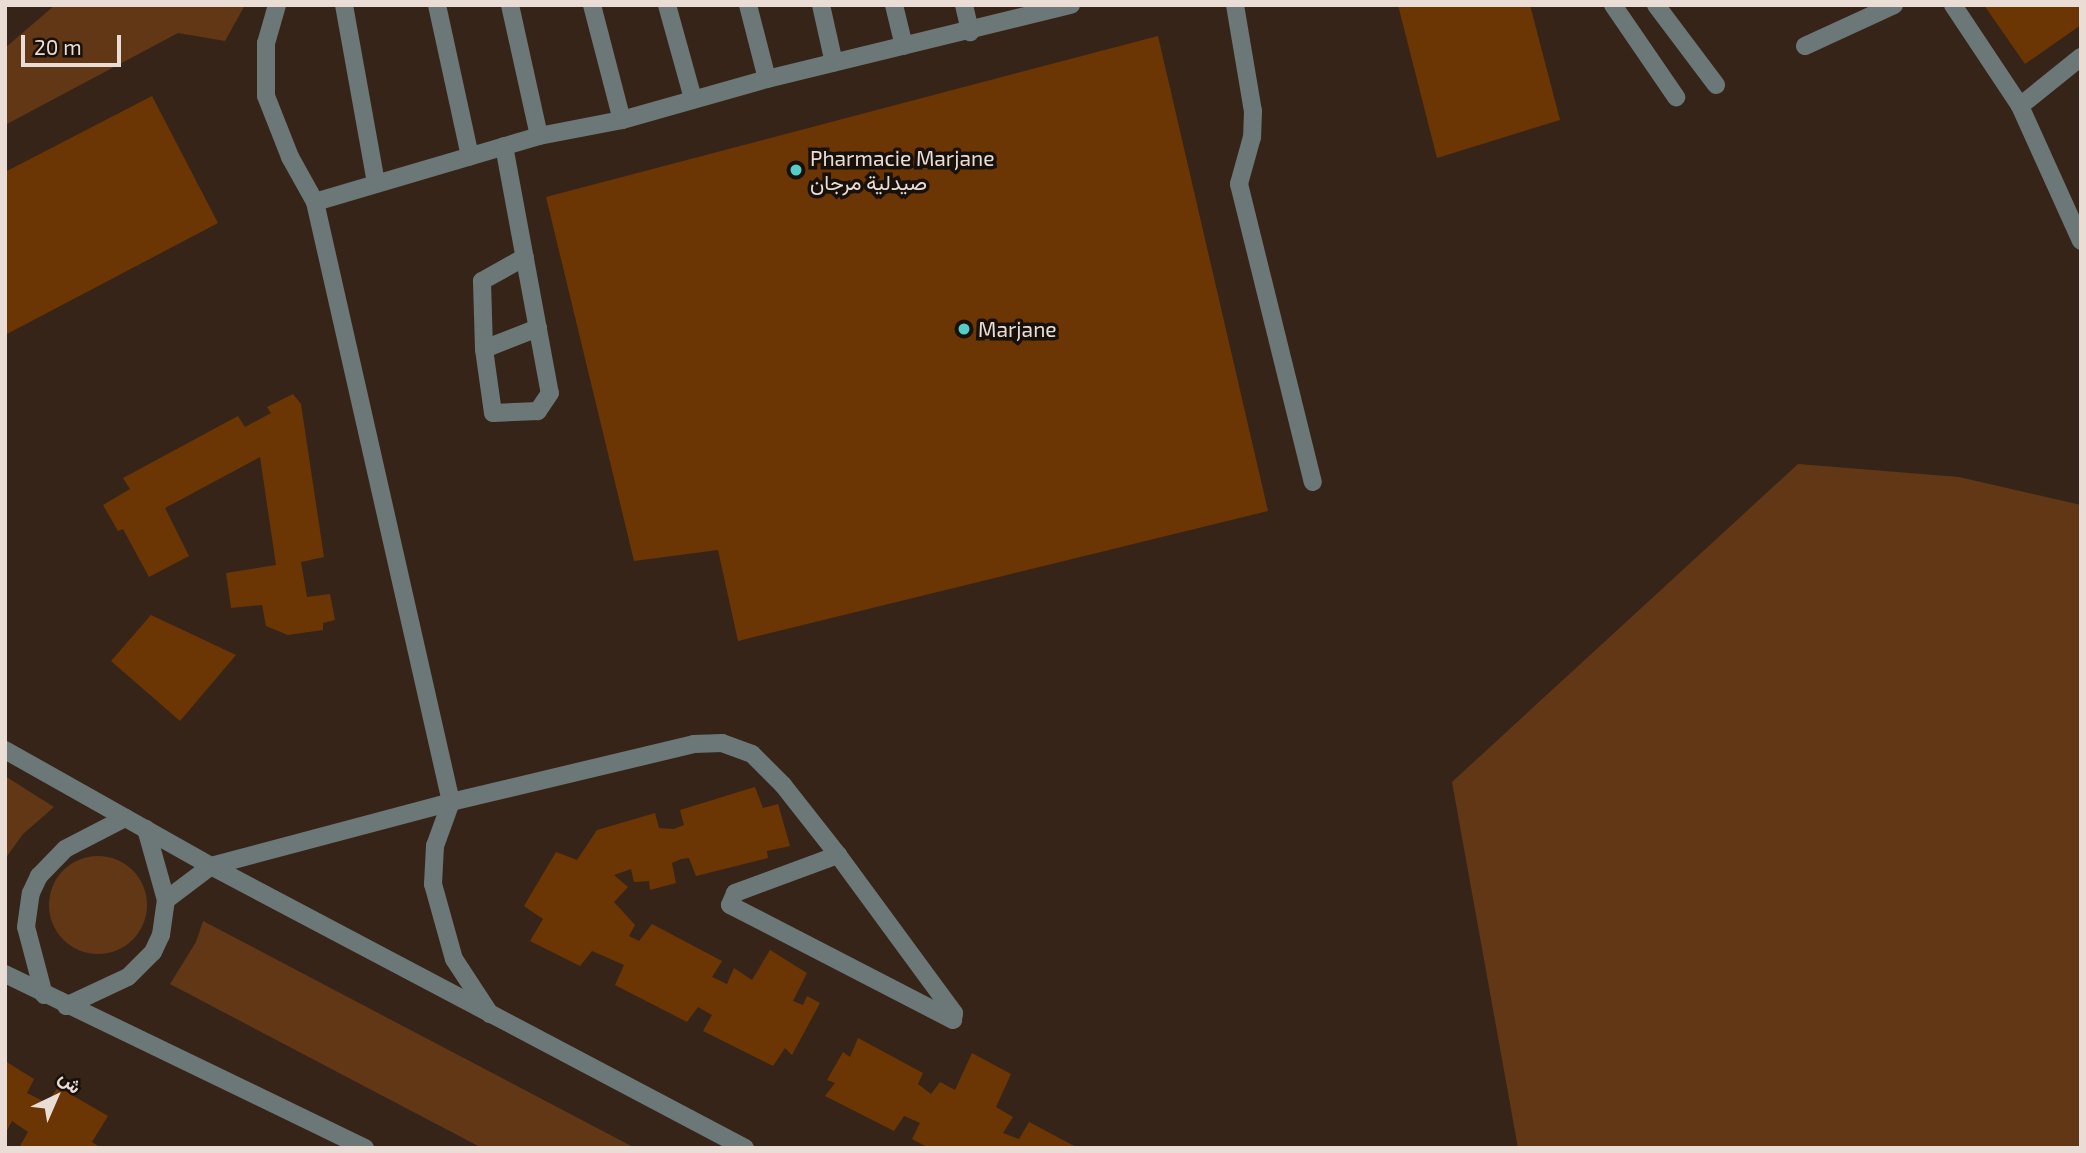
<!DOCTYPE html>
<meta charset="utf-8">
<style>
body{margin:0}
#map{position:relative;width:2086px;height:1153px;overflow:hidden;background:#372418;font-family:"Exo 2",Vazirmatn,sans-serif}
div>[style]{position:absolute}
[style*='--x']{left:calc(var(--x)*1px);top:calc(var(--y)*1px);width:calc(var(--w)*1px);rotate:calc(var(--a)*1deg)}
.green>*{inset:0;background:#623715}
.round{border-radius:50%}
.building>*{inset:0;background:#6b3603}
.minor>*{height:18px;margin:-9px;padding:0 9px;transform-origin:9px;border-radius:9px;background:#6b7877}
.dots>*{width:19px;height:19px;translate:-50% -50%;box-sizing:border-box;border:4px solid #18100a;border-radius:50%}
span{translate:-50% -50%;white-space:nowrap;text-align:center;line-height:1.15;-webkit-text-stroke:7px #18100a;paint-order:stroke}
.poi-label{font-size:21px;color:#eaddd5}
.left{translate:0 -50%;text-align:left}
.frame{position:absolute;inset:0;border:7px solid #eaddd5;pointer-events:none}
.north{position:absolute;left:21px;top:1062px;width:70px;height:70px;-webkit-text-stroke:5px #18100a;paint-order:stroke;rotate:44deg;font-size:19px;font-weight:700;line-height:28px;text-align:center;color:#eaddd5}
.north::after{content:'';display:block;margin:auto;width:24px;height:32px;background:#eaddd5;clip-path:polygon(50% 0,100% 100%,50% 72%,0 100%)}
.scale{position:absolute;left:21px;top:35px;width:100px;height:32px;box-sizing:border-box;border:4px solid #eaddd5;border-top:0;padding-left:9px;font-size:21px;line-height:24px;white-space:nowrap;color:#eaddd5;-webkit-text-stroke:5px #18100a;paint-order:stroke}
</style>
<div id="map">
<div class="green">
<i style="clip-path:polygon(55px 5px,245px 5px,225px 41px,178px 33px,5px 125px,5px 48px)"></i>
<i style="clip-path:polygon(1798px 464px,1959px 477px,2081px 505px,2081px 1148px,1518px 1148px,1452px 782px)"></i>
<i style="clip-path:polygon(5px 776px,54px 807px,23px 834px,5px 859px)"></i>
<i class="round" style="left:49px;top:856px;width:98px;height:98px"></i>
<i style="clip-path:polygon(203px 921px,635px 1148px,482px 1148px,170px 984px,196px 942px)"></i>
</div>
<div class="building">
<i style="clip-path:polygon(1398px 5px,1530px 5px,1560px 120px,1437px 158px)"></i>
<i style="clip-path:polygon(1984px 5px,2081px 5px,2081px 25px,2025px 64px)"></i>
<i style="clip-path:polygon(1158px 36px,1268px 511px,738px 641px,718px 550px,634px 561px,546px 197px)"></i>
<i style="clip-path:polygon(152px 96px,218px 223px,5px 335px,5px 172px)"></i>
<i style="clip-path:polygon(293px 394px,301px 404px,324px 557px,301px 562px,307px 597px,330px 594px,335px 620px,323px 623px,323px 630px,288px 635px,266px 626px,262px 605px,231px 608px,226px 573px,276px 565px,260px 457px,165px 508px,189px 556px,149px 577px,123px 529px,118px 531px,103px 505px,130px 489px,123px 478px,238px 416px,245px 427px,271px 413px,267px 407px)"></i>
<i style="clip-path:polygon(151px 615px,236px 655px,180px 721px,111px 661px)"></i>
<i style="clip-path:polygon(755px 787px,763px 808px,778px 804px,790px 846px,767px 851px,768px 858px,696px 876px,689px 858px,681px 859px,672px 863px,676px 883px,650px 890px,649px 881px,634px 882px,631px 869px,614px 875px,628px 887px,614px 902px,635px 925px,629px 936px,639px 941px,652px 924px,722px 961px,712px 977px,727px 984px,734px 968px,752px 980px,770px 950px,807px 973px,793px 1001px,803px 1005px,807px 996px,820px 1003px,792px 1055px,785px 1048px,773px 1066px,703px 1031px,712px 1015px,698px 1007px,687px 1022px,615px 985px,624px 965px,592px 951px,580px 966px,530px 941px,543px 919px,524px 906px,556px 852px,577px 860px,597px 830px,655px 813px,659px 828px,674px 829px,684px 825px,680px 810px)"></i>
<i style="clip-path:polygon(858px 1038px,923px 1073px,918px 1084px,931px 1094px,940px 1082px,955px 1090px,972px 1053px,1011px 1074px,996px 1107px,1013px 1117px,1003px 1133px,1019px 1139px,1029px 1122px,1078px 1148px,929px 1148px,912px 1139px,920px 1123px,904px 1116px,894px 1131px,825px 1096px,835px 1083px,827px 1080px,843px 1052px,850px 1057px)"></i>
<i style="clip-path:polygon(5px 1061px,34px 1079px,27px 1093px,47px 1103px,58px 1087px,108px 1116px,92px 1142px,101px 1148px,23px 1148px,20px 1146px,28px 1132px,12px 1121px,5px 1134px)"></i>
</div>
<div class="minor">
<i style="--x:277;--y:5;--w:40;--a:106"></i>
<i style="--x:266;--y:43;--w:53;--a:90"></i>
<i style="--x:266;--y:96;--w:66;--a:68.5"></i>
<i style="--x:290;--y:157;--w:51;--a:60.9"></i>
<i style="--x:315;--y:202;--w:234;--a:-16.4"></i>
<i style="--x:539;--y:136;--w:85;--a:-10.9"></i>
<i style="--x:622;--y:120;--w:151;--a:-15.8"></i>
<i style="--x:767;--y:79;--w:313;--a:-13.7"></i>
<i style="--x:344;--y:5;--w:180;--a:79.8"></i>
<i style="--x:437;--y:5;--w:155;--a:77.7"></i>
<i style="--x:510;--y:5;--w:134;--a:77.5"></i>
<i style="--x:592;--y:5;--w:119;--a:75.4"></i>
<i style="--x:667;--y:5;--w:98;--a:74.5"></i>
<i style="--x:748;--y:5;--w:76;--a:75.6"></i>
<i style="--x:821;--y:5;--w:59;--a:77.4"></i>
<i style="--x:894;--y:5;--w:42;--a:76.3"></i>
<i style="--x:964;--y:5;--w:28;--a:77"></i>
<i style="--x:1235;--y:5;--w:108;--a:80.4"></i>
<i style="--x:1253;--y:111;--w:26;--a:92"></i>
<i style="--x:1252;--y:137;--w:49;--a:105.5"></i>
<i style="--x:1239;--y:184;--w:307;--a:76.1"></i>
<i style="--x:1613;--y:5;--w:112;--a:55.6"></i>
<i style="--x:1656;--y:5;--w:100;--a:53.1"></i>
<i style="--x:1953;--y:5;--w:121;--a:56.4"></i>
<i style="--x:2020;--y:106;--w:148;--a:65.7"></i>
<i style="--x:1805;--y:46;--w:98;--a:-24.7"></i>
<i style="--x:2020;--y:106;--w:78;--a:-38.8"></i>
<i style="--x:504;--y:146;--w:251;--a:79.5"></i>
<i style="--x:550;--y:393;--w:22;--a:124"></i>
<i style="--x:538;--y:411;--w:45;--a:177.5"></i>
<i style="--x:493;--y:413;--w:65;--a:-98"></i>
<i style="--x:484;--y:349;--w:68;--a:-91.7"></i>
<i style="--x:482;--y:281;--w:49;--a:-29.2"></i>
<i style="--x:315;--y:202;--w:615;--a:77.23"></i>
<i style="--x:451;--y:802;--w:47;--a:110"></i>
<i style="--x:435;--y:846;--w:38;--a:93"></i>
<i style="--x:433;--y:884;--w:78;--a:74.4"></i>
<i style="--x:454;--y:959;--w:66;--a:56.8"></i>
<i style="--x:484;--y:349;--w:58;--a:-21.3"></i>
<i style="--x:5;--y:750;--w:236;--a:29.4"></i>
<i style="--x:211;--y:866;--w:604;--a:27.84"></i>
<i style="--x:166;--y:900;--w:56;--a:-37.1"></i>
<i style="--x:211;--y:866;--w:248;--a:-14.9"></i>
<i style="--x:451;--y:802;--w:250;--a:-13.4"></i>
<i style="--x:694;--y:744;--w:28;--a:-2"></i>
<i style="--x:722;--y:743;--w:32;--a:20"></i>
<i style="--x:752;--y:754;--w:44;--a:45"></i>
<i style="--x:783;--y:785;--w:89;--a:51.8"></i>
<i style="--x:838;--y:855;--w:196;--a:53.7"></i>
<i style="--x:954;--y:1013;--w:7;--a:98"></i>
<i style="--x:953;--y:1020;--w:251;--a:-152.7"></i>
<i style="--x:730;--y:905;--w:13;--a:-67"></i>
<i style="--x:735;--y:893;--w:110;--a:-20.3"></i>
<i style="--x:5;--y:974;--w:400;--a:25.8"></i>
<i style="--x:44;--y:995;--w:70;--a:-104.8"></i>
<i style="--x:26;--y:927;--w:34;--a:-82"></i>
<i style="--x:31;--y:893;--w:19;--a:-65"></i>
<i style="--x:39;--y:876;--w:37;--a:-46"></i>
<i style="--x:65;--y:849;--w:68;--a:-27.3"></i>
<i style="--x:66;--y:1006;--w:68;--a:-25.1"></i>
<i style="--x:128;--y:977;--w:35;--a:-45"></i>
<i style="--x:153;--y:952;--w:19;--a:-65"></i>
<i style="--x:161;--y:935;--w:35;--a:-82"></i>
<i style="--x:166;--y:900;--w:74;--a:-105.7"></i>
</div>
<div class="dots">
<i style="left:796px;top:170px;background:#54cdc8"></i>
<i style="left:964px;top:329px;background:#54cdc8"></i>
</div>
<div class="poi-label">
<span class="left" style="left:810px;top:170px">Pharmacie Marjane<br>صيدلية مرجان</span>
<span class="left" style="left:978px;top:329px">Marjane</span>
</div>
<div class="frame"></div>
<div class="north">ش</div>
<div class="scale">20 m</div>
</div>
